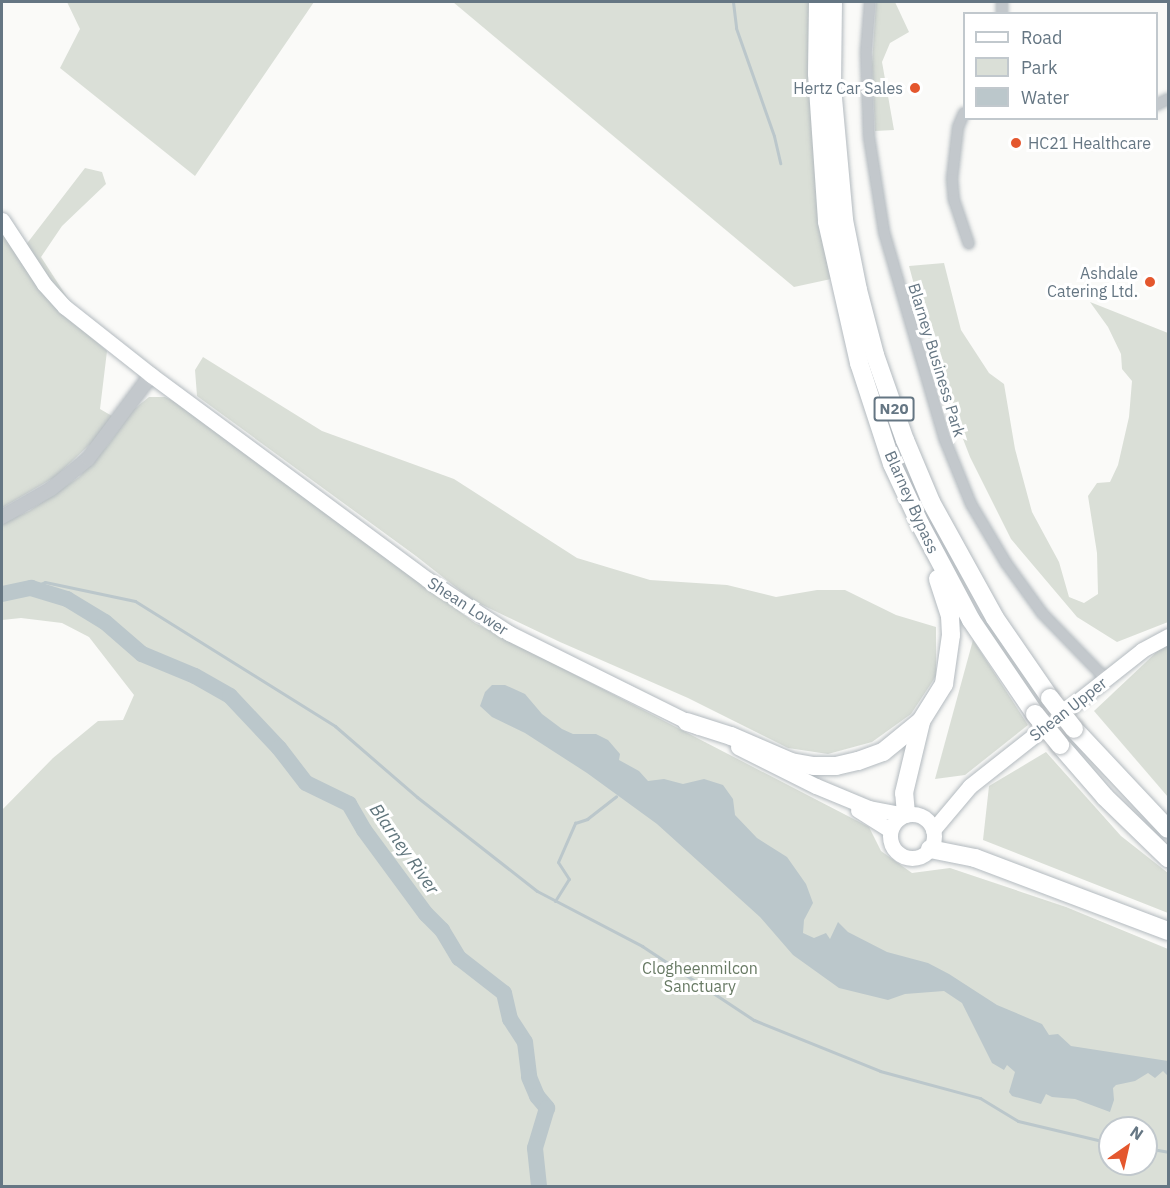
<!DOCTYPE html>
<style>
body{margin:0}
#map{position:relative;width:1170px;height:1188px;overflow:hidden;background:#fafaf8;font-family:"IBM Plex Sans",sans-serif}
div>[style]{position:absolute}
[style*='--x']{left:calc(var(--x)*1px);top:calc(var(--y)*1px);width:calc(var(--w)*1px);rotate:calc(var(--a)*1deg)}
.green>*{inset:0;background:#dadfd7}
.water>*{inset:0;background:#bbc7cb}
.stream>*{height:3px;margin:-1.5px;padding:0 1.5px;transform-origin:1.5px;border-radius:1.5px;background:#bbc7cb}
.river>*{height:16px;margin:-8px;padding:0 8px;transform-origin:8px;border-radius:8px;background:#bbc7cb}
.roads{filter:drop-shadow(0 0 2px #b3babf) drop-shadow(0 0 2px #b3babf)}
.minor>*{height:10px;margin:-5px;padding:0 5px;transform-origin:5px;border-radius:5px;background:#c3c8cc}
.tertiary>*{height:14px;margin:-7px;padding:0 7px;transform-origin:7px;border-radius:7px;background:#c3c8cc}
.secondary>*{height:15px;margin:-7.5px;padding:0 7.5px;transform-origin:7.5px;border-radius:7.5px;background:#fff}
.secondary>.ring{margin:-7.5px;padding:0;box-sizing:content-box;background:none;border:15px solid #fff;border-radius:50%}
.trunk>*{height:18px;margin:-9px;padding:0 9px;transform-origin:9px;border-radius:9px;background:#fff}
.bridges{filter:drop-shadow(0 0 2px #b4b9bd) drop-shadow(0 0 2px #b4b9bd)}
.trunk-bridge>*{height:18px;margin:-9px;padding:0 9px;transform-origin:9px;border-radius:9px;background:#fff}
.dots>*{width:16px;height:16px;translate:-50% -50%;box-sizing:border-box;border:3px solid #fff;border-radius:50%}
span{translate:-50% -50%;white-space:nowrap;text-align:center;line-height:1.15;-webkit-text-stroke:6px #fff;paint-order:stroke}
.shield-label span{padding:2px 4px;background:#fff;border:2px solid;border-radius:4px;-webkit-text-stroke-width:0}
.shield-label{font-size:15px;color:#657683;font-weight:700}
.poi-label{font-size:16px;color:#657683}
.right{translate:-100% -50%;text-align:right}
.left{translate:0 -50%;text-align:left}
.street-label{font-size:16px;color:#657683}
.park-label{font-size:16px;color:#687a64}
.water-label{font-size:18px;color:#60757c;font-style:italic}
.frame{position:absolute;inset:0;border:3px solid #657683;pointer-events:none}
.legend{position:absolute;left:963px;top:12px;width:195px;height:108px;box-sizing:border-box;background:#fff;border:2px solid #c1c8cd;margin:0;padding:8px 10px;list-style:none;font-size:18px;color:#657683}
.legend li{display:flex;align-items:center;gap:12px;height:30px}
.legend b{width:30px;border:2px solid #c1c8cd}
.north{position:absolute;left:1098px;top:1116px;width:60px;height:60px;box-sizing:border-box;background:#fff;border:2px solid #c1c8cd;border-radius:50%;rotate:34deg;font-size:16px;font-weight:700;line-height:24px;text-align:center;color:#657683}
.north::after{content:'';display:block;margin:auto;width:21px;height:27px;background:#e4572e;clip-path:polygon(50% 0,100% 100%,50% 72%,0 100%)}
</style>
<div id="map">
<div class="green">
<i style="clip-path:polygon(67px 2px,314px 2px,195px 176px,60px 68px,80px 29px)"></i>
<i style="clip-path:polygon(453px 2px,812px 2px,831px 279px,794px 287px)"></i>
<i style="clip-path:polygon(876px 2px,895px 2px,909px 32px,890px 43px,882px 62px,894px 130px,875px 131px,872px 65px)"></i>
<i style="clip-path:polygon(85px 168px,102px 172px,106px 184px,62px 226px,41px 257px,76px 311px,62px 299px,25px 246px)"></i>
<i style="clip-path:polygon(2px 233px,70px 319px,107px 351px,100px 409px,112px 416px,101px 434px,55px 477px,2px 508px)"></i>
<i style="clip-path:polygon(944px 263px,961px 330px,989px 373px,1004px 384px,1015px 449px,1032px 512px,1059px 562px,1069px 597px,1084px 603px,1098px 594px,1097px 553px,1088px 496px,1097px 483px,1110px 482px,1118px 465px,1129px 417px,1132px 381px,1122px 369px,1121px 354px,1108px 327px,1090px 302px,1168px 333px,1168px 622px,1117px 642px,1077px 617px,1011px 539px,970px 457px,939px 377px,909px 266px)"></i>
<i style="clip-path:polygon(203px 357px,322px 431px,454px 479px,577px 558px,650px 580px,727px 585px,776px 597px,817px 590px,845px 590px,896px 615px,936px 627px,936px 676px,911px 714px,872px 742px,828px 754px,788px 748px,688px 698px,560px 642px,472px 600px,416px 556px,197px 396px,195px 370px)"></i>
<i style="clip-path:polygon(evenodd,149px 397px,165px 397px,182px 405px,475px 623px,869px 827px,881px 851px,912px 873px,950px 868px,1066px 907px,1168px 949px,1168px 1186px,2px 1186px,2px 810px,53px 758px,98px 721px,123px 720px,134px 695px,89px 637px,62px 623px,21px 618px,2px 620px,2px 523px,29px 511px,79px 477px,108px 445px,133px 410px,149px 397px,1110px 1128px,1146px 1128px,1146px 1164px,1110px 1164px,1110px 1128px)"></i>
<i style="clip-path:polygon(973px 640px,1028px 725px,965px 775px,935px 779px)"></i>
<i style="clip-path:polygon(1164px 645px,1168px 645px,1168px 797px,1094px 711px)"></i>
<i style="clip-path:polygon(1046px 752px,1121px 836px,1168px 873px,1168px 913px,983px 840px,989px 786px)"></i>
</div>
<div class="water">
<i style="clip-path:polygon(492px 685px,505px 685px,525px 694px,542px 714px,562px 729px,573px 734px,596px 734px,608px 740px,620px 754px,619px 760px,639px 771px,648px 781px,664px 779px,683px 784px,704px 779px,723px 785px,733px 799px,735px 815px,757px 838px,787px 857px,806px 884px,813px 903px,804px 920px,803px 933px,814px 938px,826px 933px,830px 939px,838px 922px,848px 932px,887px 952px,928px 963px,949px 974px,997px 1005px,1042px 1024px,1049px 1035px,1058px 1034px,1071px 1046px,1168px 1061px,1168px 1076px,1163px 1071px,1155px 1078px,1148px 1073px,1135px 1081px,1116px 1085px,1113px 1088px,1114px 1100px,1110px 1112px,1075px 1099px,1052px 1097px,1046px 1094px,1041px 1104px,1012px 1096px,1009px 1092px,1015px 1072px,1007px 1065px,1004px 1070px,992px 1063px,962px 1003px,944px 991px,905px 994px,888px 1000px,839px 988px,793px 955px,760px 917px,657px 824px,587px 773px,525px 733px,492px 717px,480px 706px,485px 692px)"></i>
</div>
<div class="stream">
<i style="--x:733;--y:2;--w:26;--a:83"></i>
<i style="--x:736;--y:28;--w:114;--a:70.6"></i>
<i style="--x:774;--y:136;--w:28;--a:77"></i>
<i style="--x:31;--y:588;--w:15;--a:-23"></i>
<i style="--x:45;--y:582;--w:92;--a:11.9"></i>
<i style="--x:135;--y:601;--w:236;--a:32"></i>
<i style="--x:335;--y:726;--w:108;--a:40.9"></i>
<i style="--x:417;--y:797;--w:152;--a:38.1"></i>
<i style="--x:537;--y:891;--w:119;--a:27.6"></i>
<i style="--x:642;--y:946;--w:134;--a:33.5"></i>
<i style="--x:754;--y:1020;--w:136;--a:22"></i>
<i style="--x:880;--y:1071;--w:104;--a:15.1"></i>
<i style="--x:980;--y:1098;--w:44;--a:31.2"></i>
<i style="--x:1018;--y:1121;--w:95;--a:13.4"></i>
<i style="--x:555;--y:901;--w:26;--a:-58"></i>
<i style="--x:569;--y:879;--w:20;--a:-123"></i>
<i style="--x:558;--y:862;--w:43;--a:-66.4"></i>
<i style="--x:575;--y:823;--w:13;--a:-18"></i>
<i style="--x:587;--y:819;--w:37;--a:-38"></i>
<i style="--x:1146;--y:1148;--w:22;--a:10"></i>
</div>
<div class="river">
<i style="--x:2;--y:594;--w:30;--a:-12"></i>
<i style="--x:31;--y:588;--w:38;--a:17"></i>
<i style="--x:67;--y:599;--w:44;--a:31.2"></i>
<i style="--x:105;--y:622;--w:49;--a:40.9"></i>
<i style="--x:142;--y:654;--w:57;--a:22.5"></i>
<i style="--x:195;--y:676;--w:40;--a:29.7"></i>
<i style="--x:230;--y:696;--w:71;--a:46.7"></i>
<i style="--x:279;--y:748;--w:44;--a:52.4"></i>
<i style="--x:306;--y:783;--w:48;--a:26"></i>
<i style="--x:349;--y:804;--w:30;--a:60"></i>
<i style="--x:364;--y:830;--w:104;--a:53.6"></i>
<i style="--x:426;--y:914;--w:23;--a:45"></i>
<i style="--x:442;--y:930;--w:33;--a:59"></i>
<i style="--x:459;--y:958;--w:57;--a:37.9"></i>
<i style="--x:504;--y:993;--w:27;--a:77"></i>
<i style="--x:510;--y:1019;--w:27;--a:57"></i>
<i style="--x:525;--y:1042;--w:35;--a:83"></i>
<i style="--x:529;--y:1077;--w:21;--a:67"></i>
<i style="--x:537;--y:1096;--w:16;--a:50"></i>
<i style="--x:547;--y:1108;--w:42;--a:106.7"></i>
<i style="--x:535;--y:1148;--w:38;--a:84"></i>
</div>
<div class="roads">
<div class="minor">
<i style="--x:870;--y:2;--w:50;--a:94.6"></i>
<i style="--x:866;--y:52;--w:85;--a:88"></i>
<i style="--x:869;--y:137;--w:96;--a:81"></i>
<i style="--x:884;--y:232;--w:217;--a:73.7"></i>
<i style="--x:945;--y:440;--w:69;--a:67.9"></i>
<i style="--x:971;--y:504;--w:69;--a:59.3"></i>
<i style="--x:1006;--y:563;--w:62;--a:54.2"></i>
<i style="--x:1042;--y:613;--w:92;--a:45.9"></i>
<i style="--x:1002;--y:2;--w:12;--a:90"></i>
<i style="--x:1156;--y:105;--w:13;--a:-27"></i>
<i style="--x:964;--y:113;--w:15;--a:113"></i>
<i style="--x:958;--y:127;--w:52;--a:96.6"></i>
<i style="--x:952;--y:179;--w:21;--a:85"></i>
<i style="--x:954;--y:200;--w:46;--a:71.2"></i>
</div>
<div class="tertiary">
<i style="--x:2;--y:517;--w:56;--a:-29.7"></i>
<i style="--x:51;--y:489;--w:48;--a:-39"></i>
<i style="--x:88;--y:459;--w:105;--a:-53.1"></i>
</div>
<div class="secondary">
<i style="--x:2;--y:220;--w:77;--a:56.7"></i>
<i style="--x:44;--y:284;--w:31;--a:48"></i>
<i style="--x:65;--y:307;--w:110;--a:38.3"></i>
<i style="--x:151;--y:375;--w:345;--a:36.5"></i>
<i style="--x:428;--y:580;--w:97;--a:33.2"></i>
<i style="--x:509;--y:633;--w:211;--a:26.4"></i>
<i style="--x:738;--y:747;--w:87;--a:26.6"></i>
<i style="--x:816;--y:786;--w:57;--a:22.5"></i>
<i style="--x:869;--y:808;--w:36;--a:11"></i>
<i style="--x:858;--y:810;--w:38;--a:32"></i>
<i class="ring" style="left:890px;top:814px;width:29px;height:29px"></i>
<i style="--x:933;--y:830;--w:57;--a:-49.9"></i>
<i style="--x:970;--y:786;--w:219;--a:-38.3"></i>
<i style="--x:1142;--y:650;--w:30;--a:-28"></i>
</div>
<div class="trunk">
<i style="--x:818;--y:2;--w:72;--a:90.8"></i>
<i style="--x:817;--y:74;--w:148;--a:86.1"></i>
<i style="--x:827;--y:222;--w:145;--a:77.2"></i>
<i style="--x:859;--y:363;--w:106;--a:71.9"></i>
<i style="--x:892;--y:464;--w:66;--a:65"></i>
<i style="--x:920;--y:524;--w:109;--a:62"></i>
<i style="--x:971;--y:620;--w:114;--a:55.8"></i>
<i style="--x:833;--y:2;--w:85;--a:90.7"></i>
<i style="--x:832;--y:87;--w:134;--a:84.8"></i>
<i style="--x:844;--y:220;--w:71;--a:78.7"></i>
<i style="--x:858;--y:290;--w:67;--a:75.3"></i>
<i style="--x:875;--y:355;--w:90;--a:70.6"></i>
<i style="--x:905;--y:440;--w:67;--a:67.2"></i>
<i style="--x:931;--y:502;--w:132;--a:61.1"></i>
<i style="--x:995;--y:618;--w:97;--a:55.5"></i>
<i style="--x:687;--y:722;--w:46;--a:17.7"></i>
<i style="--x:731;--y:736;--w:65;--a:23.4"></i>
<i style="--x:791;--y:762;--w:23;--a:10"></i>
<i style="--x:814;--y:766;--w:22;--a:0"></i>
<i style="--x:836;--y:766;--w:23;--a:-13"></i>
<i style="--x:858;--y:761;--w:27;--a:-20"></i>
<i style="--x:883;--y:752;--w:49;--a:-39.2"></i>
<i style="--x:921;--y:721;--w:44;--a:-58.1"></i>
<i style="--x:944;--y:684;--w:49;--a:-81.9"></i>
<i style="--x:951;--y:635;--w:19;--a:-93"></i>
<i style="--x:950;--y:616;--w:39;--a:-108"></i>
<i style="--x:1074;--y:729;--w:137;--a:46.8"></i>
<i style="--x:1060;--y:745;--w:69;--a:49.1"></i>
<i style="--x:1105;--y:797;--w:88;--a:44.1"></i>
<i style="--x:906;--y:814;--w:21;--a:-95"></i>
<i style="--x:904;--y:793;--w:73;--a:-76.5"></i>
<i style="--x:930;--y:849;--w:46;--a:11.3"></i>
<i style="--x:975;--y:858;--w:206;--a:20.7"></i>
</div>
</div>
<div class="bridges">
<div class="trunk-bridge">
<i style="--x:1050;--y:698;--w:39;--a:52"></i>
<i style="--x:1035;--y:714;--w:40;--a:51"></i>
</div>
</div>
<div class="dots">
<i style="left:915px;top:88px;background:#e4572e"></i>
<i style="left:1016px;top:143px;background:#e4572e"></i>
<i style="left:1150px;top:282px;background:#e4572e"></i>
</div>
<div class="shield-label">
<span style="left:894px;top:409px">N20</span>
</div>
<div class="poi-label">
<span class="right" style="left:903px;top:88px">Hertz Car Sales</span>
<span class="left" style="left:1028px;top:143px">HC21 Healthcare</span>
<span class="right" style="left:1138px;top:282px">Ashdale<br>Catering Ltd.</span>
</div>
<div class="street-label">
<span style="left:937px;top:360px;rotate:73deg">Blarney Business Park</span>
<span style="left:912px;top:502px;rotate:66deg">Blarney Bypass</span>
<span style="left:468px;top:606px;rotate:33deg">Shean Lower</span>
<span style="left:1068px;top:709px;rotate:-38deg">Shean Upper</span>
</div>
<div class="park-label">
<span style="left:700px;top:977px">Clogheenmilcon<br>Sanctuary</span>
</div>
<div class="water-label">
<span style="left:404px;top:849px;rotate:55deg">Blarney River</span>
</div>
<div class="frame"></div>
<ul class="legend">
<li><b style="height:8px;background:#fff"></b>Road</li>
<li><b style="height:16px;background:#dadfd7"></b>Park</li>
<li><b style="height:16px;background:#bbc7cb"></b>Water</li>
</ul>
<div class="north">N</div>
</div>
